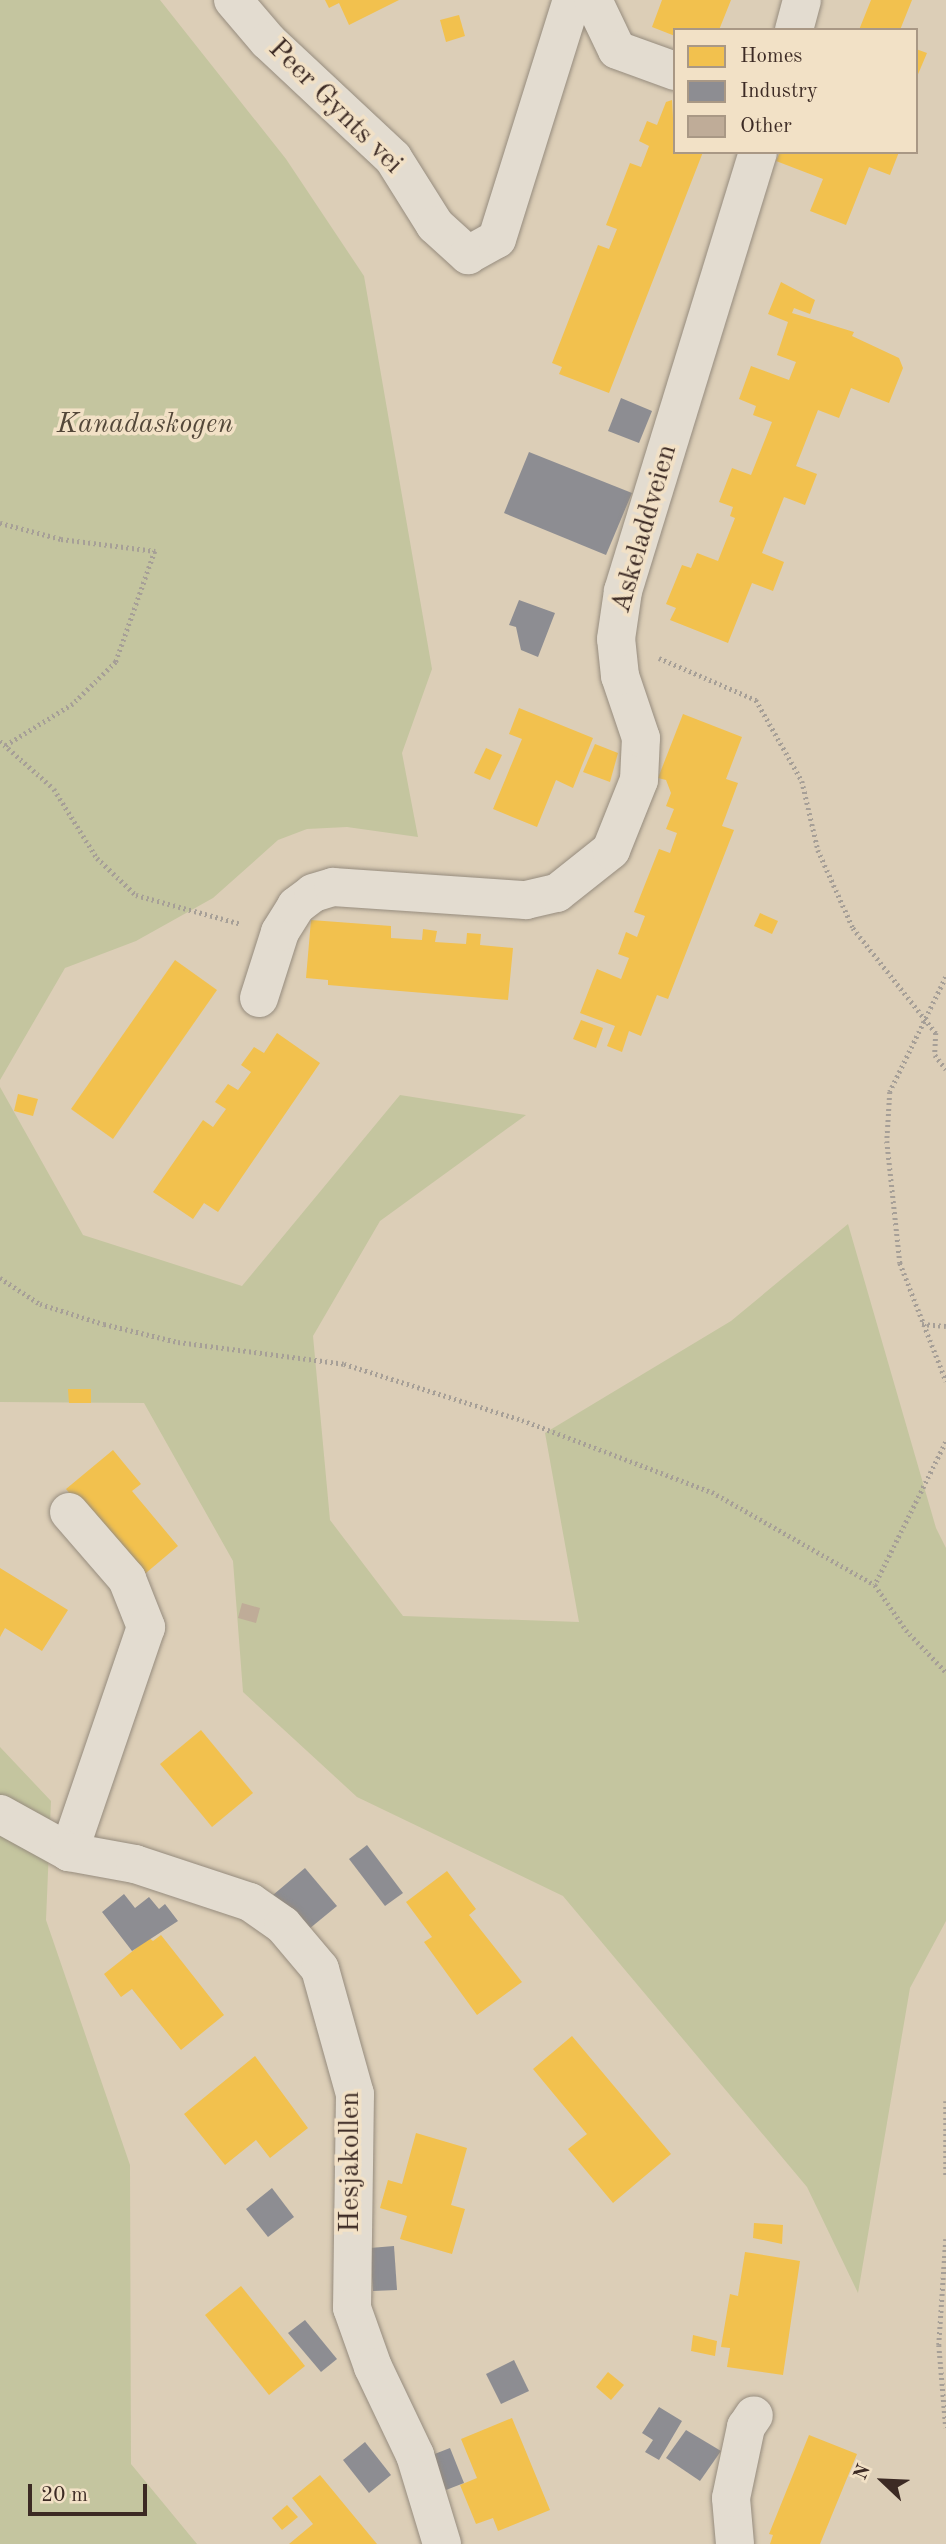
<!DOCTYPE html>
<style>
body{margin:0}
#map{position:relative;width:946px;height:2544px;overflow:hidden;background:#dcceb7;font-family:"Old Standard TT",serif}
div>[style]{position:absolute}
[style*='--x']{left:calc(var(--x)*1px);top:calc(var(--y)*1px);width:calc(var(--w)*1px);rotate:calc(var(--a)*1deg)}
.green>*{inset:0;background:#c4c59f}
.homes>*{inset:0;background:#f2c14e}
.industry>*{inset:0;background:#8d8d92}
.building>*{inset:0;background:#bfac98}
.path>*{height:4.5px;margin-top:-2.25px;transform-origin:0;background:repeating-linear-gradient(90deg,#a69f97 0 2px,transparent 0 5.5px)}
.roads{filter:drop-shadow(0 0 2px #968c7e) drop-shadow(0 0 2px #968c7e)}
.minor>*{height:38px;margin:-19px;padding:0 19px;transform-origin:19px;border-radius:19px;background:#e3dcd0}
span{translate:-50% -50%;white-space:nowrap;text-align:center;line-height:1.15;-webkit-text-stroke:7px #f2e1c6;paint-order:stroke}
.street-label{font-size:28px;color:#3c2a24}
.park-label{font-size:28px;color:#534739;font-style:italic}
.legend{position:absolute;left:673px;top:28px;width:245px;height:126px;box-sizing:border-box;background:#f2e1c6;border:2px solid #a99885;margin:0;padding:9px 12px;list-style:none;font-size:21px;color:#3c2a24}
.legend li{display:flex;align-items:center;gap:14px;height:35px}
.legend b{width:35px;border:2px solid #a99885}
.north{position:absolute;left:848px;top:2446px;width:70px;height:70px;-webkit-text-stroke:5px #f2e1c6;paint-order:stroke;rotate:293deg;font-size:19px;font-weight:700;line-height:28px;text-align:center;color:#3c2a24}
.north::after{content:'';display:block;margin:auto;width:24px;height:32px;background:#3c2a24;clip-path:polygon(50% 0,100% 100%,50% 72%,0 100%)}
.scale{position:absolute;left:28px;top:2484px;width:119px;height:32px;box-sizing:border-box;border:4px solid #3c2a24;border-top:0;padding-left:9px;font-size:21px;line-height:24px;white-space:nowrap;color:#3c2a24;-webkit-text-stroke:5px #f2e1c6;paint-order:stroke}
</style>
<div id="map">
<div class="green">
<i style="clip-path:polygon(0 0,160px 0,286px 159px,364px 276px,432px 669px,402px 753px,418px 837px,347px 827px,307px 829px,278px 840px,213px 898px,136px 941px,65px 968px,0 1080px)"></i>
<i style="clip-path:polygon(0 1087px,83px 1235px,242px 1286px,400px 1095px,526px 1115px,380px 1221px,313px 1336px,330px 1520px,403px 1616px,579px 1622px,545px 1433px,731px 1321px,848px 1224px,936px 1528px,946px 1548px,946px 1921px,910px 1988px,858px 2293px,807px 2187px,563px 1896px,357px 1797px,243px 1692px,233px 1561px,144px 1403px,0 1402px)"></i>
<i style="clip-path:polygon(0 1747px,51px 1801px,46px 1920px,130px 2165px,131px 2464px,197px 2544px,0 2544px)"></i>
</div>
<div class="homes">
<i style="clip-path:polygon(325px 0,399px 0,349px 25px,339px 3px,329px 8px)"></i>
<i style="clip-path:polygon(662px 0,731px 0,719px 30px,675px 30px,675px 36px,652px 27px)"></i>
<i style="clip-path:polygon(871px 0,912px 0,900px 30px,859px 30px)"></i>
<i style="clip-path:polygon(459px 15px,465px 36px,446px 42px,440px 20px)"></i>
<i style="clip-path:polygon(916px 49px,927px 53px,916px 79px)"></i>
<i style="clip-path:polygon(672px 100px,675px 152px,703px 152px,609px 393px,559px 374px,562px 367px,552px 363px,598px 245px,609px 249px,617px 229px,606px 225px,630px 163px,641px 167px,649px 146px,639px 141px,647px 121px,657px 125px,666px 102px)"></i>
<i style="clip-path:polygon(780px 152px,899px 152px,890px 175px,869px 167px,846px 225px,810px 211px,823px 179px,776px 161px)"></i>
<i style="clip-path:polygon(781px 282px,815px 300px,810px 314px,794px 308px,792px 313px,854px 332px,852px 336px,899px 358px,903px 368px,889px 403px,851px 388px,839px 418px,818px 410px,796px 466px,817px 474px,805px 505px,784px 497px,762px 553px,784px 562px,773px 591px,752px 583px,728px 643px,670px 620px,676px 608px,666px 604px,682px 565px,691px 568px,697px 553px,718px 561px,735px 518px,730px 516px,733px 507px,719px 502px,732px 468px,751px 475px,772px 422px,753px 415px,756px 406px,739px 399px,751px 366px,789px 380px,796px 362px,777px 355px,788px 322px,768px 314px)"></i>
<i style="clip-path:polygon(519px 708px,593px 738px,573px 788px,556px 780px,537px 827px,493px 809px,522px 739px,509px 734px)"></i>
<i style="clip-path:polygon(683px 714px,742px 737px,726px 779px,738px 783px,722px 826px,734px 830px,668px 999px,657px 995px,641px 1036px,629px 1031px,622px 1052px,607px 1046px,615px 1026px,580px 1013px,597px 969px,621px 979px,629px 958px,618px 954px,626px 932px,637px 937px,645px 916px,634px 912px,659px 849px,670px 853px,677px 833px,666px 829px,674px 809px,666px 806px,671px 793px,666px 780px,658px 778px)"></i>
<i style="clip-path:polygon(595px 744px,618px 753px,610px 782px,583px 772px)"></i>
<i style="clip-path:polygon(486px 748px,502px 755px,490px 780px,474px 773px)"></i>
<i style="clip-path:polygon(760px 913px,778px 921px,772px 934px,754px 926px)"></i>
<i style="clip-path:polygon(311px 920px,391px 926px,391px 938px,422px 940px,423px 929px,437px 931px,435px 942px,466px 944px,467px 933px,481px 934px,480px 945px,513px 948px,508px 1000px,328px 985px,328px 980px,306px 978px)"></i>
<i style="clip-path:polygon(175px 960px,217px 990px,113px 1139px,71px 1109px)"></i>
<i style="clip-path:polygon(581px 1020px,603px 1028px,596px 1048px,573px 1039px)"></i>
<i style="clip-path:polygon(277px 1033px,320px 1063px,218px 1212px,204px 1203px,193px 1219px,153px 1192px,203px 1120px,213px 1127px,226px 1109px,215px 1102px,228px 1084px,238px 1090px,251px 1072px,241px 1065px,254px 1047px,264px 1053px)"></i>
<i style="clip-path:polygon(18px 1094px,38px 1099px,33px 1116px,14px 1111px)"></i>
<i style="clip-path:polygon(68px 1389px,91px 1389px,91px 1403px,69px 1403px)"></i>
<i style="clip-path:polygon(113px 1450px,141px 1484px,132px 1491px,178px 1546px,140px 1578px,66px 1489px)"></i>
<i style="clip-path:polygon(0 1568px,68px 1610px,42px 1651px,5px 1628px,0 1637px)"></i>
<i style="clip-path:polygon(201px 1730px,253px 1793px,212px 1827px,160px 1764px)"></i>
<i style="clip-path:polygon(447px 1871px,476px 1909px,469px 1915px,522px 1982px,477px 2015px,424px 1942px,432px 1937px,406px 1902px)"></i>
<i style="clip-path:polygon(161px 1935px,224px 2015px,181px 2050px,132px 1989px,121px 1997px,104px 1974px,149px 1938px,153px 1941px)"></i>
<i style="clip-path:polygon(572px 2036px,671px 2154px,613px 2203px,568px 2149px,587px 2134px,533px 2069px)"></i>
<i style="clip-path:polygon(255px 2056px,308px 2128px,270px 2158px,256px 2140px,225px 2165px,184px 2114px)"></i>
<i style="clip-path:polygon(416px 2133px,467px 2148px,451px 2205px,465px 2209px,452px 2254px,400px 2239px,407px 2216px,380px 2208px,388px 2180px,402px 2184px)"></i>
<i style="clip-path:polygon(754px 2223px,783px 2225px,782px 2244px,753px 2238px)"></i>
<i style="clip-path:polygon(745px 2252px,800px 2261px,783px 2375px,727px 2367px,730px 2348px,721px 2347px,730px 2294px,738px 2296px)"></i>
<i style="clip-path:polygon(241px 2286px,305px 2366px,269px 2395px,205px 2315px)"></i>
<i style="clip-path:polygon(693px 2335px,717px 2341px,715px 2356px,691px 2351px)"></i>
<i style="clip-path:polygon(608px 2372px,624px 2385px,611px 2400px,596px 2387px)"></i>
<i style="clip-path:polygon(512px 2418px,550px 2510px,498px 2531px,493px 2518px,476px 2524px,460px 2485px,477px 2478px,461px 2439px)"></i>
<i style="clip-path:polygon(809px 2435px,857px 2454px,820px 2544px,770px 2544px,773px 2535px,769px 2534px)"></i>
<i style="clip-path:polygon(320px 2475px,377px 2544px,289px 2544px,313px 2524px,292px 2498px)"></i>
<i style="clip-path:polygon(287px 2505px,298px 2517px,282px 2530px,272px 2518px)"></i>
</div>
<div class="industry">
<i style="clip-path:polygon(621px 398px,652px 411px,639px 443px,608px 431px)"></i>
<i style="clip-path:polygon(529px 452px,632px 493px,606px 555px,504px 513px)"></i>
<i style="clip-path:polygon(519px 600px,555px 613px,538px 657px,521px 650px,516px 627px,509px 625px)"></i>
<i style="clip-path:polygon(367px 1845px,403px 1893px,385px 1906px,349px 1859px)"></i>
<i style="clip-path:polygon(305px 1868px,337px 1906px,298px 1938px,267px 1900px)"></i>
<i style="clip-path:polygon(124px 1894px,135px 1908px,149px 1897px,159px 1909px,165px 1904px,178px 1921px,132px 1951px,102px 1912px)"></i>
<i style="clip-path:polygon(272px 2188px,294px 2217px,268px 2237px,246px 2209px)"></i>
<i style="clip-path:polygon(394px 2246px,397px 2290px,373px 2291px,370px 2248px)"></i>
<i style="clip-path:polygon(305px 2320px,337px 2359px,321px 2372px,288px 2333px)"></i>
<i style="clip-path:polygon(514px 2360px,529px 2391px,501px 2404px,486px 2374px)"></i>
<i style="clip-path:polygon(659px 2407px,682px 2421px,659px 2460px,645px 2452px,653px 2440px,642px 2433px)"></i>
<i style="clip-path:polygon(686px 2430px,721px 2451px,700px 2481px,666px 2458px)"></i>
<i style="clip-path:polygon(365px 2442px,391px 2475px,369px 2493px,343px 2460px)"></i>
<i style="clip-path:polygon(450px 2448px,464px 2483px,446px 2490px,432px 2455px)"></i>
</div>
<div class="building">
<i style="clip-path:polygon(242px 1603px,260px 1608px,256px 1623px,238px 1618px)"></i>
</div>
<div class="path">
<i style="--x:0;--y:523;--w:63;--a:14.7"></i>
<i style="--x:61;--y:539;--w:95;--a:7.3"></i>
<i style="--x:155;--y:551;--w:118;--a:109.4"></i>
<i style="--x:116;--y:662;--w:60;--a:135.7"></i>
<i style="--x:73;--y:704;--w:80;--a:148.3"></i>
<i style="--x:659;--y:658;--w:106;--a:23.4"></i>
<i style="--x:756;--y:700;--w:93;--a:60.4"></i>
<i style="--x:802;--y:781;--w:71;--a:76.9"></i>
<i style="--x:818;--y:850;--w:85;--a:65.8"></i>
<i style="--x:853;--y:928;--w:134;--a:51.7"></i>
<i style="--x:936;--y:1033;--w:22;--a:93"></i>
<i style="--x:935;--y:1055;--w:18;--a:52"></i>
<i style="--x:0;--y:741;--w:72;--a:41.6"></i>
<i style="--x:54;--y:789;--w:81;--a:58.1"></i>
<i style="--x:97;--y:858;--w:54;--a:43.5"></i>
<i style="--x:136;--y:895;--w:109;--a:15.4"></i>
<i style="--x:946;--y:977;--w:128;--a:116"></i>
<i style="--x:890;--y:1092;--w:49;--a:93.5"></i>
<i style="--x:887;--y:1141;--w:123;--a:83.9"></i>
<i style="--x:900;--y:1263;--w:127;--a:68.7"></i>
<i style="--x:0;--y:1278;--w:48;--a:33"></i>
<i style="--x:40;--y:1304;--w:67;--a:17.4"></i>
<i style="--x:104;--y:1324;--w:76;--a:13.7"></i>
<i style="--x:178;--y:1342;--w:167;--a:7.5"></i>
<i style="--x:344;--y:1364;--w:187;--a:17.5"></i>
<i style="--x:522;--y:1420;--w:203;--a:20.8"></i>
<i style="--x:712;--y:1492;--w:188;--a:29.7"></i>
<i style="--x:922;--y:1324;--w:24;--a:5"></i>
<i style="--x:946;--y:1442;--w:160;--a:116.4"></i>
<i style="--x:875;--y:1585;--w:55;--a:55.4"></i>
<i style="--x:906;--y:1630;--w:58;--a:46.4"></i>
<i style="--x:946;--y:2101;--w:75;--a:90"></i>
<i style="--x:946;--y:2239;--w:106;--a:93.8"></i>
<i style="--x:939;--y:2345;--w:83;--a:85.2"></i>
</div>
<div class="roads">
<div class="minor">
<i style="--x:233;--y:0;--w:54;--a:49.5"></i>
<i style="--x:268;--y:41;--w:171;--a:43.1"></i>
<i style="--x:393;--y:158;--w:79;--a:57.9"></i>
<i style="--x:435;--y:225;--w:45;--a:42.3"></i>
<i style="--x:468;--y:255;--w:33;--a:-29"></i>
<i style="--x:497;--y:239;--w:250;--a:-72.6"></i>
<i style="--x:593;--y:0;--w:55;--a:64.4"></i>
<i style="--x:617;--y:50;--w:62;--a:19.9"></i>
<i style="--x:794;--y:30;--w:31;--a:-75"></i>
<i style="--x:259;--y:998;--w:69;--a:-72.3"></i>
<i style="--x:280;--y:932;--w:31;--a:-58"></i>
<i style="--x:296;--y:906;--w:21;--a:-37"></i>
<i style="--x:313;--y:893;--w:21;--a:-17"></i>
<i style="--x:333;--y:887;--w:193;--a:3.9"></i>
<i style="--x:526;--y:900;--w:32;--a:-13"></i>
<i style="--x:557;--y:893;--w:69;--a:-38.5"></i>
<i style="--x:611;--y:850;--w:75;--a:-68.2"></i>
<i style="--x:639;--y:780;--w:42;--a:-87.3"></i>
<i style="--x:641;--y:738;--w:65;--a:-108.7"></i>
<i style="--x:620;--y:676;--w:37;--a:-96"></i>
<i style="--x:616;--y:639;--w:49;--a:-81.7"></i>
<i style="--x:623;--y:591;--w:459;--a:-72.9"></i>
<i style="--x:69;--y:1512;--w:89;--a:49.1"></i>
<i style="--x:127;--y:1579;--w:52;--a:68.4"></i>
<i style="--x:146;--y:1627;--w:238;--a:108.9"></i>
<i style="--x:0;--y:1814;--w:79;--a:28.8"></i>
<i style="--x:69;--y:1852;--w:67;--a:10.3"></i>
<i style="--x:135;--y:1864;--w:121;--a:18.3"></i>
<i style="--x:250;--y:1902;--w:40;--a:34.9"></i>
<i style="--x:283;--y:1925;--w:57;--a:49.9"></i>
<i style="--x:320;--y:1969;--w:130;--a:74.4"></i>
<i style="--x:355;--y:2094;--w:214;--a:90.8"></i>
<i style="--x:352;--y:2308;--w:63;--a:70.4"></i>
<i style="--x:373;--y:2367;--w:98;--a:64.5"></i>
<i style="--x:415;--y:2455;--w:93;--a:73.1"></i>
<i style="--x:735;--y:2544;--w:46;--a:-95"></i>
<i style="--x:731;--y:2498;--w:73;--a:-78.1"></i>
<i style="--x:746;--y:2427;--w:14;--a:-56"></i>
</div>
</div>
<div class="street-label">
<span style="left:335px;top:107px;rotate:45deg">Peer Gynts vei</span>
<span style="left:645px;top:529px;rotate:-74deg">Askeladdveien</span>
<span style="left:351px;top:2162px;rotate:-90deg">Hesjakollen</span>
</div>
<div class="park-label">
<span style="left:145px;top:425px">Kanadaskogen</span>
</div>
<ul class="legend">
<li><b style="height:19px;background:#f2c14e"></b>Homes</li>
<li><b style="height:19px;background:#8d8d92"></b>Industry</li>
<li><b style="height:19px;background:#bfac98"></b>Other</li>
</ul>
<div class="north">N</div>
<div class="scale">20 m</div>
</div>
